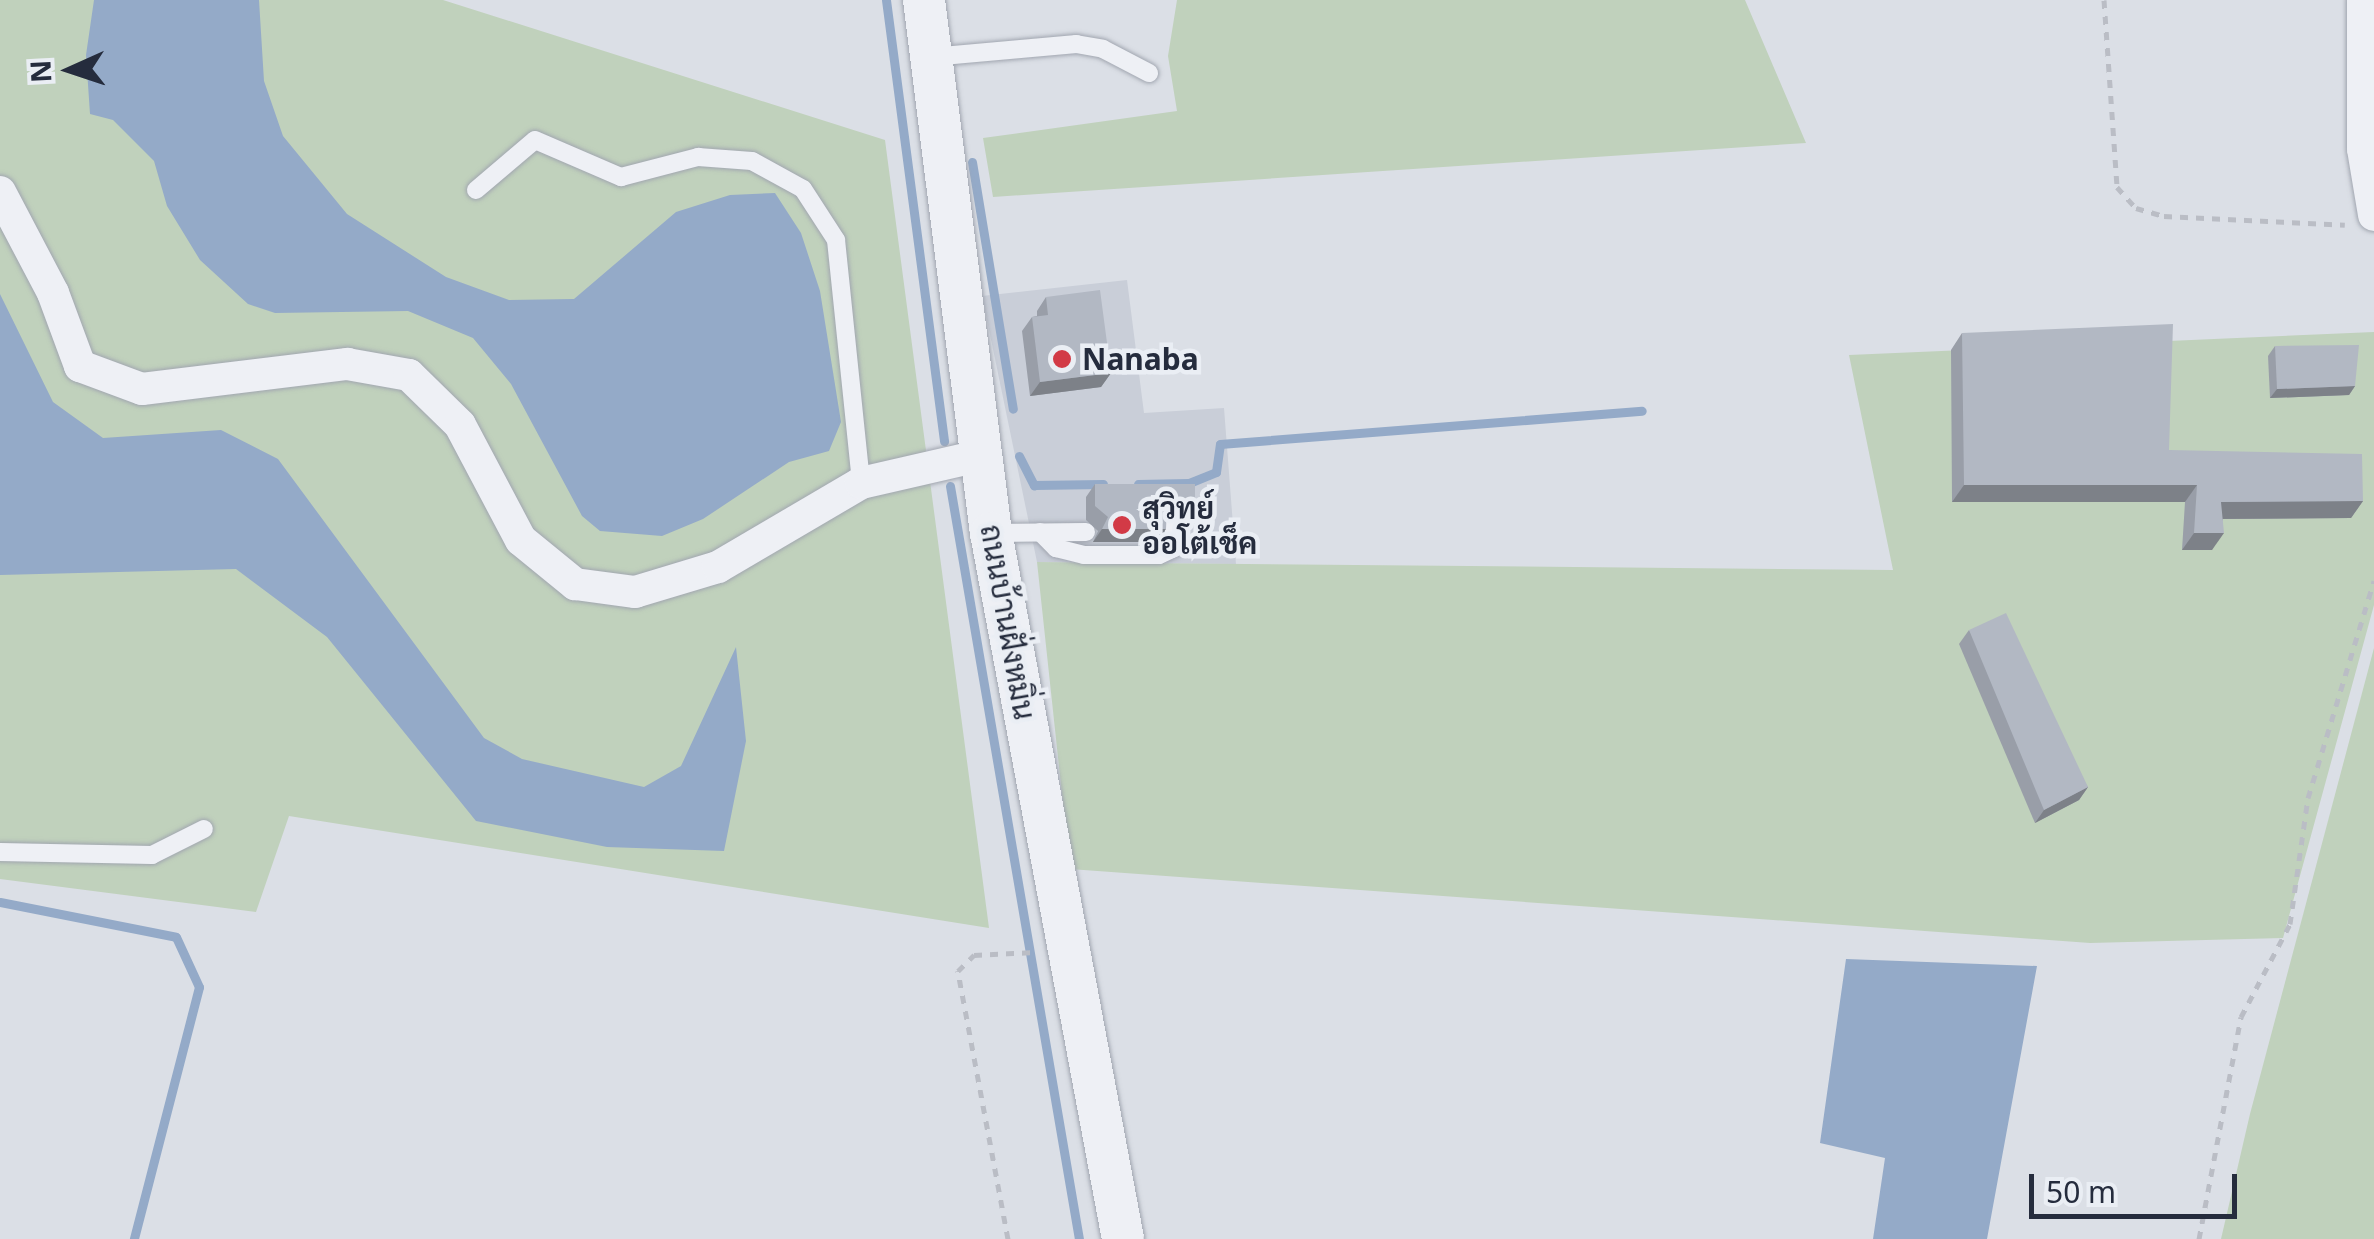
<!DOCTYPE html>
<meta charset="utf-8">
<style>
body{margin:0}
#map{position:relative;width:2374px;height:1239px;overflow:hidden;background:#dbdfe6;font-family:"Noto Sans",Sarabun,sans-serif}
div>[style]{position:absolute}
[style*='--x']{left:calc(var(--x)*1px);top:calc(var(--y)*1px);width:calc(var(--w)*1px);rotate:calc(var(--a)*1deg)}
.built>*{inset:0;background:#c9ced8}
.green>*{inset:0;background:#c0d1bc}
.water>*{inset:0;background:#94aac8}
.stream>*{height:9px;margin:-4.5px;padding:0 4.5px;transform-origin:4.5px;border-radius:4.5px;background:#94aac8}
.path>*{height:5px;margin-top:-2.5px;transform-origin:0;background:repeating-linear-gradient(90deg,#babdc5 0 8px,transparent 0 16px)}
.roads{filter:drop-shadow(0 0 2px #a1a6b0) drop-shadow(0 0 2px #a1a6b0)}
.service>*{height:18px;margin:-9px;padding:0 9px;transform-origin:9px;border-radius:9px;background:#eef0f5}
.minor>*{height:32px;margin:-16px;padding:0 16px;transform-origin:16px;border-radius:16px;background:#eef0f5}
.tertiary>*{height:42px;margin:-21px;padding:0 21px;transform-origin:21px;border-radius:21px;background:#eef0f5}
.wall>*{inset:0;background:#999ea8}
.shaded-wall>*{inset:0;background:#7d8188}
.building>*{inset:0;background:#b2b8c3}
.dots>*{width:28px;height:28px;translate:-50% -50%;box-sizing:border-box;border:5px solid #eaeef4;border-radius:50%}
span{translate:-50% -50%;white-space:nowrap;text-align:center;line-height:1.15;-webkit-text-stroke:9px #eaeef4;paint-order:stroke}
.poi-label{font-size:30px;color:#252c3d;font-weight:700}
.left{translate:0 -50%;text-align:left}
.street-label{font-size:30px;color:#252c3d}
.north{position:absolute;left:20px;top:20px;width:100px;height:100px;-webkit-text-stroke:8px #eaeef4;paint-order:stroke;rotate:267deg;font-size:28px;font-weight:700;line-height:40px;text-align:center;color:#252c3d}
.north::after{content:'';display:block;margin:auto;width:35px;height:45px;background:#252c3d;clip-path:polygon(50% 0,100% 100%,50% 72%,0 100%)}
.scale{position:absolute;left:2029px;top:1174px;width:208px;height:45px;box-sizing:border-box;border:5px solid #252c3d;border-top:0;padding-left:12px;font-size:30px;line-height:35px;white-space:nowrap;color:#252c3d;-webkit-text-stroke:8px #eaeef4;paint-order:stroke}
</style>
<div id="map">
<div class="built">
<i style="clip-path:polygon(1127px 280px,1144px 413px,1224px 408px,1236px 564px,1037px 562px,982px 296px)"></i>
</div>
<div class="green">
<i style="clip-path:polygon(0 0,443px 0,885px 140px,989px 928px,289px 816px,256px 912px,0 879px)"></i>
<i style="clip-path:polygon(1177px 0,1745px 0,1806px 143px,993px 197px,983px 138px,1177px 111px,1168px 56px)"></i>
<i style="clip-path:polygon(2374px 332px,2374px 605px,2283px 938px,2090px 943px,1070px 869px,1037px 562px,1893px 570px,1849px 355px)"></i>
<i style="clip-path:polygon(2374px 648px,2374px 1239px,2221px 1239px,2250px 1114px)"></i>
</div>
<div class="water">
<i style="clip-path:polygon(94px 0,259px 0,264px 81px,283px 136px,347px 214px,446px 277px,509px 300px,574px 299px,676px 212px,730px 195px,775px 193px,801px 233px,820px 291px,841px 422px,829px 451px,789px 462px,703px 519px,662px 536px,600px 531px,582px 516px,511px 384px,473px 338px,408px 311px,275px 313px,248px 304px,200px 260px,167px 206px,154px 161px,113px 120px,90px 114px,86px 55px)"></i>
<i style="clip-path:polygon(0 294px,53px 402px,103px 438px,221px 430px,278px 459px,484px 738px,522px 759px,644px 787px,681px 766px,736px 647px,746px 741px,724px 851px,607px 847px,476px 821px,327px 637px,236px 569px,0 575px)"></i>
<i style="clip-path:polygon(1846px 959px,2037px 966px,1987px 1239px,1873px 1239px,1885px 1158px,1820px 1143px)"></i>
</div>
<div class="stream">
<i style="--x:886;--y:0;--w:445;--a:82.5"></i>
<i style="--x:972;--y:162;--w:250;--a:80.6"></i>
<i style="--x:1019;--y:456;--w:33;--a:63"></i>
<i style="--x:1034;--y:485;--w:69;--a:-0.8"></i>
<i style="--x:1138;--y:484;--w:51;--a:-1.1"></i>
<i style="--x:1189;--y:483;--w:29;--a:-22"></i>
<i style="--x:1216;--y:472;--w:28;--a:-82"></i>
<i style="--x:1220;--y:444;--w:423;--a:-4.5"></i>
<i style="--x:950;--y:486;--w:764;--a:80.28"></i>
<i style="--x:0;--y:902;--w:179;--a:11.2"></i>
<i style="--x:176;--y:937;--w:55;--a:65.3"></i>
<i style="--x:199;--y:987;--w:260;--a:104.5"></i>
</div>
<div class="path">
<i style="--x:2104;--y:0;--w:187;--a:86"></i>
<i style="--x:2117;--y:187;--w:28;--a:48"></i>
<i style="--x:2136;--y:208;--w:29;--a:16"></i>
<i style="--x:2164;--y:216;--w:181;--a:2.8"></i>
<i style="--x:1008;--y:1239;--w:273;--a:-100.6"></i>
<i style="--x:958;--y:971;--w:23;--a:-45"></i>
<i style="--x:974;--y:955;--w:61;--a:-2.8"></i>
<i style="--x:2199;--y:1239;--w:226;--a:-79.3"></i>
<i style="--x:2241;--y:1017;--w:105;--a:-62.2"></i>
<i style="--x:2290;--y:924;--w:127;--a:-81.9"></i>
<i style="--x:2308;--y:798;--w:227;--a:-73.1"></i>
</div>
<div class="roads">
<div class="service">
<i style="--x:931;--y:57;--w:146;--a:-5.1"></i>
<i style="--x:1076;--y:44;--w:27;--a:10"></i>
<i style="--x:1103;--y:49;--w:52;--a:27.6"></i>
<i style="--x:476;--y:190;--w:77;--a:-40.3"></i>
<i style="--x:535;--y:140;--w:94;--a:23.3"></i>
<i style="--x:621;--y:177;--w:80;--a:-14.6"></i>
<i style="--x:698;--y:157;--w:54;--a:4.2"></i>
<i style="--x:752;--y:161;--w:58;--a:28.8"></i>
<i style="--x:803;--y:189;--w:61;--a:57.1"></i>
<i style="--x:836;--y:240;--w:244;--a:84.1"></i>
<i style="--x:1040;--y:532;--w:23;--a:45"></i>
<i style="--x:1056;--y:548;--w:29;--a:14"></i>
<i style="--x:1084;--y:555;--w:75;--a:0"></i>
<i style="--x:1159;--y:555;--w:17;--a:-25"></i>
<i style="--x:1174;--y:548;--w:24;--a:-90"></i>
<i style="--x:992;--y:533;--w:94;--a:-0.6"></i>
<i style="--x:0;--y:852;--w:152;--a:1.1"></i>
<i style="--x:152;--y:855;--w:58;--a:-26.6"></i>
</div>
<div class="minor">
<i style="--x:2363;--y:0;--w:149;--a:90"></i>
<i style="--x:2363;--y:149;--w:67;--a:80.5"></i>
<i style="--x:0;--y:192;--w:114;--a:62.3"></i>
<i style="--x:53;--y:293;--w:78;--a:69.7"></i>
<i style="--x:80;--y:366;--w:66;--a:20.4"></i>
<i style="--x:142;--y:389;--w:207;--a:-7"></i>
<i style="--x:347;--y:364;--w:63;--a:10.1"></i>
<i style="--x:409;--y:375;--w:71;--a:44.4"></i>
<i style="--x:460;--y:425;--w:130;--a:62.1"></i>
<i style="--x:521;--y:540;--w:70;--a:39.2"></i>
<i style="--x:575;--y:584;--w:61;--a:7.6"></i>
<i style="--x:635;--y:592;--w:87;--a:-16.8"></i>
<i style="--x:718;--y:567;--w:166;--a:-30.4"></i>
<i style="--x:861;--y:483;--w:121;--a:-12.9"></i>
</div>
<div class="tertiary">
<i style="--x:924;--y:0;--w:537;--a:82.84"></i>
<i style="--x:991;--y:533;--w:718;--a:79.41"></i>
</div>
</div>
<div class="wall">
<i style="clip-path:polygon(1046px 297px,1111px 373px,1101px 387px,1030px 396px,1022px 331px,1032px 317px,1037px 316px,1037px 311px)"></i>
<i style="clip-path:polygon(1962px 333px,2169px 450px,2363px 501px,2351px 518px,2223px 519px,2212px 550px,2182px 550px,2185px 502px,1952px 502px,1951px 350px)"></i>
<i style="clip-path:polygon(2275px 346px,2355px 386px,2349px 395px,2270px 398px,2268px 356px)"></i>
<i style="clip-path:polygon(1095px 484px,1195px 484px,1195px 505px,1185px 518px,1173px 512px,1166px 515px,1156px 542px,1093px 542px,1098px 531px,1086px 520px,1086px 497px)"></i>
<i style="clip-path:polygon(1969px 630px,2088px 787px,2079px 800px,2035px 823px,1959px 644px)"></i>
</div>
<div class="shaded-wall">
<i style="clip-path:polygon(1111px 373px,1101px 387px,1030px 396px,1040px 382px)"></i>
<i style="clip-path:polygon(2355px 386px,2349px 395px,2270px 398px,2277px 389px)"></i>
<i style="clip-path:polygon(1964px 485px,2197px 485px,2185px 502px,1952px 502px)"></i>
<i style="clip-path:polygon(1183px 498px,1173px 512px,1157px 519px,1167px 505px)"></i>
<i style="clip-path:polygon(2363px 501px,2351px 518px,2209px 519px,2221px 502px)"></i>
<i style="clip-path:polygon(1102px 529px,1166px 529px,1156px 542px,1093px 542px)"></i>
<i style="clip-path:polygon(2194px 533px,2224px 533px,2212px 550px,2182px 550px)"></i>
<i style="clip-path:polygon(2088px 787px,2079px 800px,2035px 823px,2044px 810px)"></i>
</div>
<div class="building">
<i style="clip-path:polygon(1100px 290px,1111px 373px,1040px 382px,1032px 317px,1048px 315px,1046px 297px)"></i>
<i style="clip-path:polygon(2173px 324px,2169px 450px,2362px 454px,2363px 501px,2221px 502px,2224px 533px,2194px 533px,2197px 485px,1964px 485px,1962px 333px)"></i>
<i style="clip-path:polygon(2359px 345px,2355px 386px,2277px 389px,2275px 346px)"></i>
<i style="clip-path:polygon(1095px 484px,1195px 484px,1195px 505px,1183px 498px,1167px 505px,1166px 529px,1102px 529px,1108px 517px,1095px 506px)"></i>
<i style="clip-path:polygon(2006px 613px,2088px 787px,2044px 810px,1969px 630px)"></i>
</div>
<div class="dots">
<i style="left:1062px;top:359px;background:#d23a46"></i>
<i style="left:1122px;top:525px;background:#d23a46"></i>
</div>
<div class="poi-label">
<span class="left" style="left:1082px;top:359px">Nanaba</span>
<span class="left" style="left:1142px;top:525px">สุวิทย์<br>ออโต้เช็ค</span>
</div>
<div class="street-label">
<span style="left:1008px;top:622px;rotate:80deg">ถนนบ้านฝั่งหมิ่น</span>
</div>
<div class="north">N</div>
<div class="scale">50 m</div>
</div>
